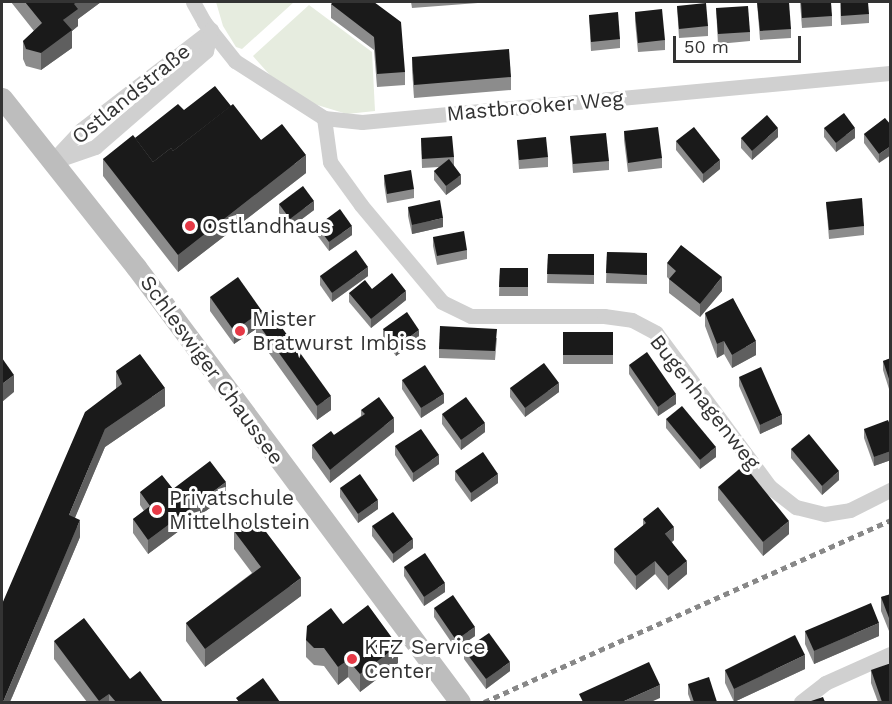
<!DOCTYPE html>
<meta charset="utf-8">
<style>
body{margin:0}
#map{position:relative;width:892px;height:704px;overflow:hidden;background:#fff;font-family:"Work Sans",sans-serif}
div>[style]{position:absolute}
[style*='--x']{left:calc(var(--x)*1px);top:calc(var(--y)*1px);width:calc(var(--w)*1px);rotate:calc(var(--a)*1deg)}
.green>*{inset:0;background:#e6ecdf}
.street>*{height:15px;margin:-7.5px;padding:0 7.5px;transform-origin:7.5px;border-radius:7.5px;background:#d0d0d0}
.secondary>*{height:21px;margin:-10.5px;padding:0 10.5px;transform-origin:10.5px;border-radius:10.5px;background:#bdbdbd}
.rail>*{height:4.5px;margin-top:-2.25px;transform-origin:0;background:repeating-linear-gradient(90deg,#888 0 6px,transparent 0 10.5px)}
.wall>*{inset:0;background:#8c8c8c}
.shaded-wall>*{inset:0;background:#5f5f5f}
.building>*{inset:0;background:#1a1a1a}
.dots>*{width:16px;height:16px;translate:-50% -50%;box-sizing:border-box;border:3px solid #fff;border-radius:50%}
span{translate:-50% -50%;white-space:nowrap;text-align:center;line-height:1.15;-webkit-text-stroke:6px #fff;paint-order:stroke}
.street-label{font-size:21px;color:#333}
.poi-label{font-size:21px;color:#333}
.left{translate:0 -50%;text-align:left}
.frame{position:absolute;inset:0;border:3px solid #333;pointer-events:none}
.scale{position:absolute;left:673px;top:36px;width:128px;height:27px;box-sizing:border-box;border:3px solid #333;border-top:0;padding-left:8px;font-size:18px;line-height:21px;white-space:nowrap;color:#333;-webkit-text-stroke:4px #fff;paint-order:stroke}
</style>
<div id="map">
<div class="green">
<i style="clip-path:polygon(216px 2px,294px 2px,242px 49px,236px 47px,223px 26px)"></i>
<i style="clip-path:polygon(309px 5px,372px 52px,375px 111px,347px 114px,314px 104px,277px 83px,253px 56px)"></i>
</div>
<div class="street">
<i style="--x:193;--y:2;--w:23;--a:61"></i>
<i style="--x:204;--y:22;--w:50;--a:51.5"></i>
<i style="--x:235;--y:61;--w:106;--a:32.6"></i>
<i style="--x:324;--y:118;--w:38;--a:6"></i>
<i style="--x:362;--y:122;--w:530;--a:-5.3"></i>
<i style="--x:324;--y:118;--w:44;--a:82.2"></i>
<i style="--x:330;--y:162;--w:53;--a:54.2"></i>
<i style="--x:361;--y:205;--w:126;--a:50.1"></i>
<i style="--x:442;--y:302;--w:32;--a:26"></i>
<i style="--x:471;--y:316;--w:133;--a:0"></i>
<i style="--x:604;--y:316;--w:28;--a:8"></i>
<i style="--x:632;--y:320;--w:27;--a:28"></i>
<i style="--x:656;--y:333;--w:192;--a:53.5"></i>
<i style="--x:770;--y:487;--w:33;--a:38"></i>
<i style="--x:796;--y:507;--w:30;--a:14"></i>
<i style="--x:825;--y:514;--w:25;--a:-9"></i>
<i style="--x:850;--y:510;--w:45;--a:-26.6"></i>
<i style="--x:54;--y:159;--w:40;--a:-47"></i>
<i style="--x:81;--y:130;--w:164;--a:-37.6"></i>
<i style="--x:52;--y:162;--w:46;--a:-19.2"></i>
<i style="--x:95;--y:147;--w:147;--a:-40.9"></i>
<i style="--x:206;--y:51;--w:22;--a:-77"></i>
<i style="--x:801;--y:702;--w:31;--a:-38"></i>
<i style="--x:825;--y:683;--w:71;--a:-24"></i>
</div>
<div class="secondary">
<i style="--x:2;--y:98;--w:216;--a:51.6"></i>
<i style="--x:136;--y:267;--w:542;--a:53.32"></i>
</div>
<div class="rail">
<i style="--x:484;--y:702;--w:445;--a:-24.1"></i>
</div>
<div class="wall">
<i style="clip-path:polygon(11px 2px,101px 2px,78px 19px,78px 26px,72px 31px,72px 48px,41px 70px,26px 66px,23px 59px,23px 41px,34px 31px)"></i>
<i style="clip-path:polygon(374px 2px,405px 72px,405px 85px,377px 87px,374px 50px,331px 18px,331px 4px)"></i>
<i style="clip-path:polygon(411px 2px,491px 2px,412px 8px)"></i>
<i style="clip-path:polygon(757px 2px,791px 29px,791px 38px,760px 40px)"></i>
<i style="clip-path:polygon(800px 2px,832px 16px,832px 26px,802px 28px)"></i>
<i style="clip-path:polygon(840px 2px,869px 14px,869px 23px,841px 25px)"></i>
<i style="clip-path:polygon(677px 6px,708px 26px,708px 36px,679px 38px)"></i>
<i style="clip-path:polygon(716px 8px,750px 32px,750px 41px,718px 44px)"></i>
<i style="clip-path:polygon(635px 12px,665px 40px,665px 50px,638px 52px,635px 21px)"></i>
<i style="clip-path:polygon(589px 15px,620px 39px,620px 48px,591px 51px)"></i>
<i style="clip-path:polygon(412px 57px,511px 77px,511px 90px,414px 98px,412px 70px)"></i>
<i style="clip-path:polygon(231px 106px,261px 140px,306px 173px,178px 272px,103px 176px,103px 159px,135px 138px,184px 110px)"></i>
<i style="clip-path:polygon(885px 118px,879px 163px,864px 143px,864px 134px)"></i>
<i style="clip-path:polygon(824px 128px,855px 138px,836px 152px,824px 137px)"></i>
<i style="clip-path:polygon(624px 131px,662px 158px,662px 168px,628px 172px,624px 140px)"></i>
<i style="clip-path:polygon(570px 136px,609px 161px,609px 170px,573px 173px)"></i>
<i style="clip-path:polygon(778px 137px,752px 160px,741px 148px,741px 138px)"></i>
<i style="clip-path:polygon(421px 138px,454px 157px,454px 166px,461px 184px,446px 195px,434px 180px,434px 171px,439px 167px,422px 168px)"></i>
<i style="clip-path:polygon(517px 140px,548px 157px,548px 167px,519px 169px)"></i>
<i style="clip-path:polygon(676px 141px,720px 169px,703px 183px,676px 150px)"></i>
<i style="clip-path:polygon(384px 175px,414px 189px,414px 198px,387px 203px,384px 184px)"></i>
<i style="clip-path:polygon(826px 202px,864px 226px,864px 235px,829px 239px)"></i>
<i style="clip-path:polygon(279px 204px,314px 210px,290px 228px,279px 213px)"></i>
<i style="clip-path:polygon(408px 207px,443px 227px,412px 234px,408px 216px)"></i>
<i style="clip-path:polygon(317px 226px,352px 235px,329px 251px,317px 235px)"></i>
<i style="clip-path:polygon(433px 237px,467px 250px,467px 259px,437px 265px,433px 246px)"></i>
<i style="clip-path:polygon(607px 252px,647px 253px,647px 284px,606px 283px)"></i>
<i style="clip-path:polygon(548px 254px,594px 254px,594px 284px,547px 283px)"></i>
<i style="clip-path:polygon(667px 263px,722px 291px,700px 317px,669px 293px,669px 279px,667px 277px)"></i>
<i style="clip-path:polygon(500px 268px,528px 268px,528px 296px,499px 296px)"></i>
<i style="clip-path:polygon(320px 276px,368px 276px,332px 302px,320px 285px)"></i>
<i style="clip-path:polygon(372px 289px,406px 300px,371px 328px,349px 302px,349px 293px)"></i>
<i style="clip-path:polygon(210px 297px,262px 317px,331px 410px,317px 420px,256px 335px,256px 329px,234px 344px,210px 311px)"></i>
<i style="clip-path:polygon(705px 313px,756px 355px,732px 368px,724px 354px,717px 358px,705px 326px)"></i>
<i style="clip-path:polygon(383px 329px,419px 339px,396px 356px,383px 338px)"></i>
<i style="clip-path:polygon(563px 332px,613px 332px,613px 364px,563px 364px)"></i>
<i style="clip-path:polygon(497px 338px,495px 360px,439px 358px,439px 349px)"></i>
<i style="clip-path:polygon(891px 358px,891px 388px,889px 389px,883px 370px,883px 361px)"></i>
<i style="clip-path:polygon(629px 365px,676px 404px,658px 416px,629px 374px)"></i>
<i style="clip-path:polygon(116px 371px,165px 406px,105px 447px,75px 517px,80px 537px,10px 702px,116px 389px)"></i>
<i style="clip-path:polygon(739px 377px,782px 424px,760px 434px,739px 386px)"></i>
<i style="clip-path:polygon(402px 380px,444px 403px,421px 418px,402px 389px)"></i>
<i style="clip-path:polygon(510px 388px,559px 392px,525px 417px,510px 397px)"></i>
<i style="clip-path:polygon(361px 410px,394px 432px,330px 483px,312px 458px,312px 445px,334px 435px,361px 416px)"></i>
<i style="clip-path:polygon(442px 414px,485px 432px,461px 450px,442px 424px)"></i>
<i style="clip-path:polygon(666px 419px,716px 457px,700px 469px,666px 428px)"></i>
<i style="clip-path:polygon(891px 427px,891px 460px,874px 466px,864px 438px,864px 429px)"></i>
<i style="clip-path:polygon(395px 446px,439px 464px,413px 482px,395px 455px)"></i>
<i style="clip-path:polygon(791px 449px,839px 480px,822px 495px,791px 458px)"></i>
<i style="clip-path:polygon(455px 471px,498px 483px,471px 502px,455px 480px)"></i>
<i style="clip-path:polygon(718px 487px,789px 534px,763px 556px,718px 500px)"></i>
<i style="clip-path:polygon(340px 488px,378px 509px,358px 523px,340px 497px)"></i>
<i style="clip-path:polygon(173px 489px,226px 496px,148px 554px,133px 533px,133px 519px,144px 511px,140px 505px,140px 492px)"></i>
<i style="clip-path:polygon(643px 519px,674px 540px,672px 542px,687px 574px,668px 590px,655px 574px,636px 590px,614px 563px,614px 549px,643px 526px)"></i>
<i style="clip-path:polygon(372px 526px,413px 548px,393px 563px,372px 536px)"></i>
<i style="clip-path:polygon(234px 531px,301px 596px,205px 667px,186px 641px,186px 623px,252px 573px,234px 549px)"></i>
<i style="clip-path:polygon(404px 567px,445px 592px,424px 606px,404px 576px)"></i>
<i style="clip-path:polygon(891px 594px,891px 631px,889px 631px,881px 611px,881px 597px)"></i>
<i style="clip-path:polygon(434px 608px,475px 636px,456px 649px,434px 617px)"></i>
<i style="clip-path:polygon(343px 624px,398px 663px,360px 692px,348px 677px,338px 685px,324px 666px,314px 665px,306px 657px,306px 640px)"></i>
<i style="clip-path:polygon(805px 631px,879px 636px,814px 664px,805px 644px)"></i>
<i style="clip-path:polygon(54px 641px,130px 679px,163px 702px,87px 702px,54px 659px)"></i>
<i style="clip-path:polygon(464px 650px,510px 671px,486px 689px,464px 659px)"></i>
<i style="clip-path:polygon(805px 669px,734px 702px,725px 683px,725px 670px)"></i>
<i style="clip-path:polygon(871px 670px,891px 702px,878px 702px,871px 683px)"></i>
<i style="clip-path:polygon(688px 684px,717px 702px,691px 702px,688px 694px)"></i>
</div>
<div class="shaded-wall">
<i style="clip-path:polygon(77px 2px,101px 2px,78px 19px,78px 26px,72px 31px,72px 48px,41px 70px,41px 53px,74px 4px)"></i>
<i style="clip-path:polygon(778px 128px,778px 137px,752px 160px,752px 151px)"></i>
<i style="clip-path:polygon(855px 128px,855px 138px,836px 152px,836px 143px)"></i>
<i style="clip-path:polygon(891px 146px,891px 155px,879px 163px,879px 154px)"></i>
<i style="clip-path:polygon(306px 155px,306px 173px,178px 272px,178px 255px)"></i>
<i style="clip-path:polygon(720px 160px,720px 169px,703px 183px,703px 174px)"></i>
<i style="clip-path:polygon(461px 175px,461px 184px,446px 195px,446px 186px)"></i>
<i style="clip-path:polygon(314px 201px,314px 210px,290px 228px,290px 219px)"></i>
<i style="clip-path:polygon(443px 218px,443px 227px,412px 234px,412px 225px)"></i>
<i style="clip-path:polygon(352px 226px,352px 235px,329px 251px,329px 242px)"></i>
<i style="clip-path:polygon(368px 267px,368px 276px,332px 302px,332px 293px)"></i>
<i style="clip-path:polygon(722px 277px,722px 291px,700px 317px,700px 304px)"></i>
<i style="clip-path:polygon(406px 291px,406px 300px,371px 328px,371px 319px)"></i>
<i style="clip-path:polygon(262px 311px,262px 324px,256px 321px,256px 329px,234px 344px,234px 331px)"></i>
<i style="clip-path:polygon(419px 330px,419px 339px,396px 356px,396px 347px)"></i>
<i style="clip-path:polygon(724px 341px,724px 354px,717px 358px,717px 344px)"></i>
<i style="clip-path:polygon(756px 341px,756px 355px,732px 368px,732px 355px)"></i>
<i style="clip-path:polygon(14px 375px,14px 392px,2px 402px,2px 384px)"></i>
<i style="clip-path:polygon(889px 379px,891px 379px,891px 388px,889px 389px)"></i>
<i style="clip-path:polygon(559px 383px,559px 392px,525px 417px,525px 408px)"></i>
<i style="clip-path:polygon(165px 388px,165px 406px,105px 447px,69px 532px,69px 515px,105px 429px)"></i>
<i style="clip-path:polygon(444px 394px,444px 403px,421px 418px,421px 408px)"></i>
<i style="clip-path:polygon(676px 394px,676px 404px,658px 416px,658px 407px)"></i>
<i style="clip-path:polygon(331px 396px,331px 410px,317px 420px,317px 406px)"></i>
<i style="clip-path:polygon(782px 415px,782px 424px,760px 434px,760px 425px)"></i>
<i style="clip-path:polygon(394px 418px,394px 432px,330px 483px,330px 470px)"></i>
<i style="clip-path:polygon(485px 423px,485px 432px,461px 450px,461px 440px)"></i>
<i style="clip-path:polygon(716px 447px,716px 457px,700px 469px,700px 460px)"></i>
<i style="clip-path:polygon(891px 451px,891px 460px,874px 466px,874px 457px)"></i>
<i style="clip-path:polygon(439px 455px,439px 464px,413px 482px,413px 473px)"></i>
<i style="clip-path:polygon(839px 471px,839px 480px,822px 495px,822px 486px)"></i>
<i style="clip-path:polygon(498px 474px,498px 483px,471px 502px,471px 493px)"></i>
<i style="clip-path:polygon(226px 482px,226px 496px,148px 554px,148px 540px)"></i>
<i style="clip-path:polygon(378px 500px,378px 509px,358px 523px,358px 514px)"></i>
<i style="clip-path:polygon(80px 520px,80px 537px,10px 702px,3px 702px)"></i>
<i style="clip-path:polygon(789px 521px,789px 534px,763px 556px,763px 542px)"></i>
<i style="clip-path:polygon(674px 527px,674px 540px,665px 548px,665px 534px)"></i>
<i style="clip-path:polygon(413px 539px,413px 548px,393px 563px,393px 554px)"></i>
<i style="clip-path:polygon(655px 561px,655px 574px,636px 590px,636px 576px)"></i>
<i style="clip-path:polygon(687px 561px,687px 574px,668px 590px,668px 576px)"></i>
<i style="clip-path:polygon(301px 578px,301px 596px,205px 667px,205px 649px)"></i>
<i style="clip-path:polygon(445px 583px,445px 592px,424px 606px,424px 597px)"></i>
<i style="clip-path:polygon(891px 617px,891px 631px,889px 631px,889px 618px)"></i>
<i style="clip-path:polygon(879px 623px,879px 636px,814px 664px,814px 651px)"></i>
<i style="clip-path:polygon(475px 627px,475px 636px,456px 649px,456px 640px)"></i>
<i style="clip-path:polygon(398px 646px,398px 663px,360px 692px,360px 674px)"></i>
<i style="clip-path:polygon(805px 655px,805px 669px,734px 702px,734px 689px)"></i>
<i style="clip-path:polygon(348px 660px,348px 677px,338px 685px,338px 667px)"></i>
<i style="clip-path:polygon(510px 662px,510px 671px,486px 689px,486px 679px)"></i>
<i style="clip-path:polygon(660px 685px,660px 698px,651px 702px,622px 702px)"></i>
<i style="clip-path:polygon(109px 694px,109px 702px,99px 702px,99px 701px)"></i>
</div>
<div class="building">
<i style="clip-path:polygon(25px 2px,77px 2px,74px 4px,78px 9px,63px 20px,72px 30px,41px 53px,26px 49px,23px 41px,42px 23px)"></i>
<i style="clip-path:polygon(333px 2px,374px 2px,401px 22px,405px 72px,377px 74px,374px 37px,331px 4px)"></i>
<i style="clip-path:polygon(757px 2px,789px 2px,791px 29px,760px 31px)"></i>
<i style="clip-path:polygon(801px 2px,831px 2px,832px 16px,802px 18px)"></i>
<i style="clip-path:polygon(841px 2px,868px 2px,869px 14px,841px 16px)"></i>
<i style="clip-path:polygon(706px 3px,708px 26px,679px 29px,677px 6px)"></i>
<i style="clip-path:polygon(748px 6px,750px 32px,718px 34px,716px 8px)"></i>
<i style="clip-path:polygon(662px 9px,665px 40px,638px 43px,635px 12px)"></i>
<i style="clip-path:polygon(618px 12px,620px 39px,591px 42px,589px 15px)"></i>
<i style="clip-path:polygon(509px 49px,511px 77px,414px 85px,412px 57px)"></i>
<i style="clip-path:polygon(215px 86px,231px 106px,173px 151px,171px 148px,153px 162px,135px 138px,178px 104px,184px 110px)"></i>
<i style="clip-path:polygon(233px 104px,261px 140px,282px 124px,306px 155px,178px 255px,103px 159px,133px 135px,153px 162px,171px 148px,173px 151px)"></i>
<i style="clip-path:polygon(844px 113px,855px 128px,836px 143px,824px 128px)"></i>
<i style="clip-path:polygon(767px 115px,778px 128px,752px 151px,741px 138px)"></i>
<i style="clip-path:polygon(885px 118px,891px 125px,891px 146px,879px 154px,864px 134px)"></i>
<i style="clip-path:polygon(658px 127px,662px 158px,628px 163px,624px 131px)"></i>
<i style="clip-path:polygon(694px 127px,720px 160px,703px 174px,676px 141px)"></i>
<i style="clip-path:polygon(606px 133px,609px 161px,573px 164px,570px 136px)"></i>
<i style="clip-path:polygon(452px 136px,454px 157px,422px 159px,421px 138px)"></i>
<i style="clip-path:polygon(546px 137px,548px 157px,519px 160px,517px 140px)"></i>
<i style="clip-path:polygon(449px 159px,461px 175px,446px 186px,434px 171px)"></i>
<i style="clip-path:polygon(411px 170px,414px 189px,387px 194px,384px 175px)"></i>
<i style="clip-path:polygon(303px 186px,314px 201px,290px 219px,279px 204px)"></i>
<i style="clip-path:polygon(862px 198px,864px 226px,829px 230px,826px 202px)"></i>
<i style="clip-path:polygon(440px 200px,443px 218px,412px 225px,408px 207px)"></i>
<i style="clip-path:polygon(340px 209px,352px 226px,329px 242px,317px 226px)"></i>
<i style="clip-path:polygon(464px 231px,467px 250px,437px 256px,433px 237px)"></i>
<i style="clip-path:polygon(681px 245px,722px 277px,700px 304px,669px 279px,676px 271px,667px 263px)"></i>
<i style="clip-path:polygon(356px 250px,368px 267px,332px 293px,320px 276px)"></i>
<i style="clip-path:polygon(607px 252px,647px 253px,647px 275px,606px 273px)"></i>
<i style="clip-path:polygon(548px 254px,594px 254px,594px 275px,547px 274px)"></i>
<i style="clip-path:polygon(500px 268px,528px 268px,528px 287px,499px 287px)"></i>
<i style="clip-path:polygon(392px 273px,406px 291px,371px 319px,349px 293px,365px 280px,372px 289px)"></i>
<i style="clip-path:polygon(238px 277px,262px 311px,234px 331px,210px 297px)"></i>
<i style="clip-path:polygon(733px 298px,756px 341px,732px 355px,724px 341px,717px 344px,705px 313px)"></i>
<i style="clip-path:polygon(270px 311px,331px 396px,317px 406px,256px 321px)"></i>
<i style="clip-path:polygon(407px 312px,419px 330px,396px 347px,383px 329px)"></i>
<i style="clip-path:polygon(440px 326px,497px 329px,495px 351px,439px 349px)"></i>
<i style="clip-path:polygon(563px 332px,613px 332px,613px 355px,563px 355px)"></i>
<i style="clip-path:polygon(647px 352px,676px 394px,658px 407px,629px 365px)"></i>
<i style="clip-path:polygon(140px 354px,165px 388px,105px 429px,69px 515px,80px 520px,3px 702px,2px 702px,2px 604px,85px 412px,122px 384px,116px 371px)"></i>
<i style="clip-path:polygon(2px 358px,14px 375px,2px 384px)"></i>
<i style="clip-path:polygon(891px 358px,891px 379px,889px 379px,883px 361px)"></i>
<i style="clip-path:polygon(544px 363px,559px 383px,525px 408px,510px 388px)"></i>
<i style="clip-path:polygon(425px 365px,444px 394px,421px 408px,402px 380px)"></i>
<i style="clip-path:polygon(761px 367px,782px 415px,760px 425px,739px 377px)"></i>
<i style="clip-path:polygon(379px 397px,394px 418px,330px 470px,312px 445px,331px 431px,334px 435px,365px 414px,361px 410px)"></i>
<i style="clip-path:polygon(466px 397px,485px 423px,461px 440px,442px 414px)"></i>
<i style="clip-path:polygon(682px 406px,716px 447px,700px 460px,666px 419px)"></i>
<i style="clip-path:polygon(888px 420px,891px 427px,891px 451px,874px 457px,864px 429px)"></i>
<i style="clip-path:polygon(421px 429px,439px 455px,413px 473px,395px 446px)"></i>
<i style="clip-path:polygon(809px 434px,839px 471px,822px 486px,791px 449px)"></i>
<i style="clip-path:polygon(483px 452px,498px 474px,471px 493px,455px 471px)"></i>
<i style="clip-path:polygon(210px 461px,226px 482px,148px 540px,133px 519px,150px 506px,140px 492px,162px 475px,173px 489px)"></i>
<i style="clip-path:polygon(744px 465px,789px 521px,763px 542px,718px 487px)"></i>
<i style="clip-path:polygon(360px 474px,378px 500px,358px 514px,340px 488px)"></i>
<i style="clip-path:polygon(658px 507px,674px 527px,665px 534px,687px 561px,668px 576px,655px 561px,636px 576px,614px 549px,646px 523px,643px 519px)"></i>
<i style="clip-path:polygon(393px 512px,413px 539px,393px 554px,372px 526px)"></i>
<i style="clip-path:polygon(254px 516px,301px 578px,205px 649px,186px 623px,261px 567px,234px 531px)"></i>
<i style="clip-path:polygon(425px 553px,445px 583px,424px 597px,404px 567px)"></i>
<i style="clip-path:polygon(891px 594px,891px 617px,889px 618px,881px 597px)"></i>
<i style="clip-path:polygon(453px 595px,475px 627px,456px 640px,434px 608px)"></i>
<i style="clip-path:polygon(871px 603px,879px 623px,814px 651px,805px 631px)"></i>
<i style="clip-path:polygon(368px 605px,398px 646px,360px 674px,348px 660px,338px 667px,324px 648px,314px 648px,306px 640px,307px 626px,331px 608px,343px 624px)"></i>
<i style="clip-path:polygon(84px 618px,130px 679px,140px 671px,163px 702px,116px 702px,109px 694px,99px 701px,54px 641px)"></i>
<i style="clip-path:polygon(489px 633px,510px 662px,486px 679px,464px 650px)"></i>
<i style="clip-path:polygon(795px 635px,805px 655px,734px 689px,725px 670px)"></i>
<i style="clip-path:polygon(649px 662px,660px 685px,622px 702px,583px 702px,579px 694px)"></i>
<i style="clip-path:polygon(891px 663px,891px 702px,882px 702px,871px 670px)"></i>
<i style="clip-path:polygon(709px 677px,717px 702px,694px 702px,688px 684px)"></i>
<i style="clip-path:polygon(263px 678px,280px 702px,239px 702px,236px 698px)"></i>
<i style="clip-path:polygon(823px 697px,825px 702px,808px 702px)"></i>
</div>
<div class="dots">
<i style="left:190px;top:226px;background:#e63946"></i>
<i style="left:240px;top:331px;background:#e63946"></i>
<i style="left:157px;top:510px;background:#e63946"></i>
<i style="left:352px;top:659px;background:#e63946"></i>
</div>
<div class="street-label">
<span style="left:131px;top:94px;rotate:-39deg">Ostlandstraße</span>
<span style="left:535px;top:106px;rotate:-5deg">Mastbrooker Weg</span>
<span style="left:212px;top:370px;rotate:54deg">Schleswiger Chaussee</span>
<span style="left:705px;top:402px;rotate:52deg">Bugenhagenweg</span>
</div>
<div class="poi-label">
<span class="left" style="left:202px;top:226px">Ostlandhaus</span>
<span class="left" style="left:252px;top:331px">Mister<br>Bratwurst Imbiss</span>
<span class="left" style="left:169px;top:510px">Privatschule<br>Mittelholstein</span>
<span class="left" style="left:364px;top:659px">KFZ Service<br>Center</span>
</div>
<div class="frame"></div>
<div class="scale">50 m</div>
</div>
